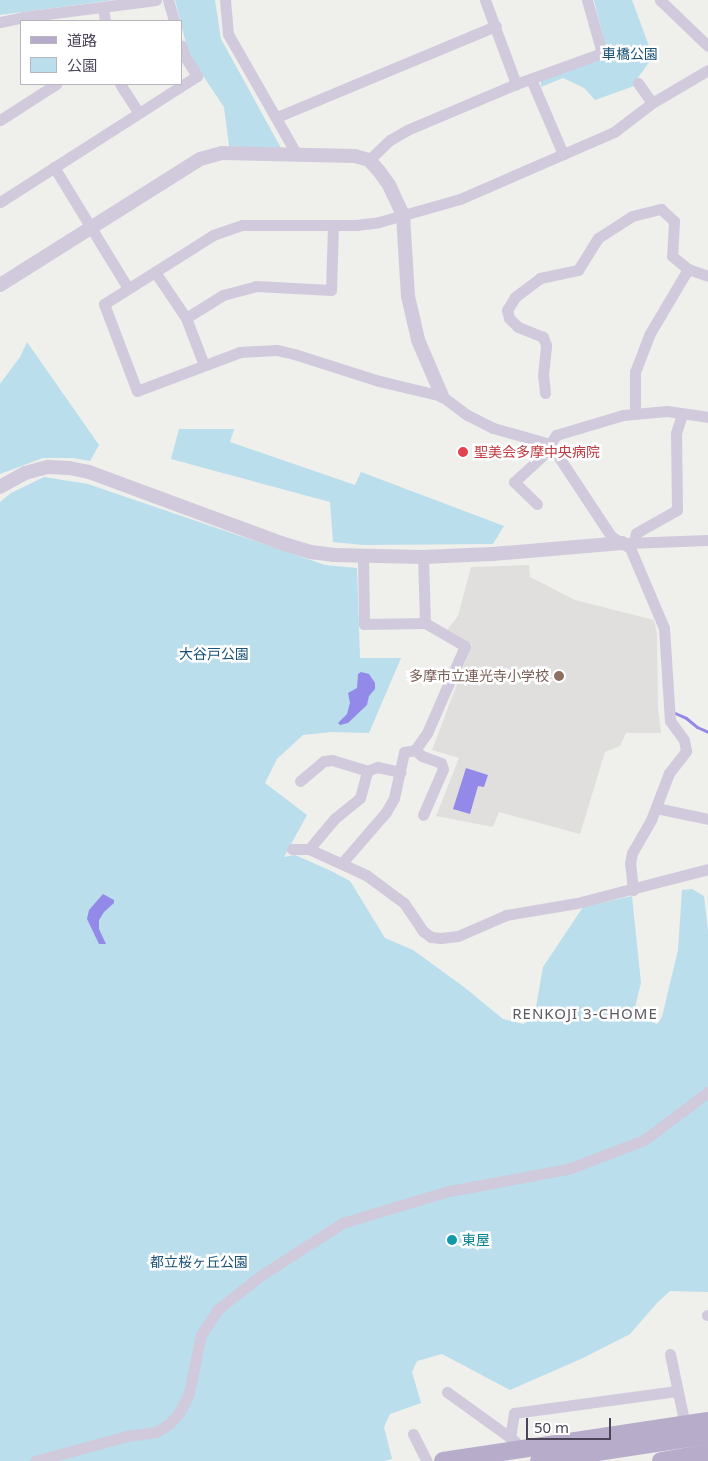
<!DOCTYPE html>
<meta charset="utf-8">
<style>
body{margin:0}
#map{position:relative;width:708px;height:1461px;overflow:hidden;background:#efefec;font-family:"Noto Sans","Noto Sans JP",sans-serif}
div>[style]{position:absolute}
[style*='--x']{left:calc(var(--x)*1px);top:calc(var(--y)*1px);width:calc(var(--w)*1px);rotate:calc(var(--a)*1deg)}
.education>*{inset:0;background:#e1dfde}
.green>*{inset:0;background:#badeec}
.water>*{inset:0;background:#9389e8}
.stream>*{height:3px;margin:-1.5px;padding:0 1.5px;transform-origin:1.5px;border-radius:1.5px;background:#9389e8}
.minor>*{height:11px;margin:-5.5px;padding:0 5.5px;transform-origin:5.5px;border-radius:5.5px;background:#d1cadc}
.tertiary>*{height:14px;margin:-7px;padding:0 7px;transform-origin:7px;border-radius:7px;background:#d1cadc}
.primary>*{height:18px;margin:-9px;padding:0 9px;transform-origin:9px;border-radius:9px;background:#b8accb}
.dots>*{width:14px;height:14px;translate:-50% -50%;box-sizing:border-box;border:2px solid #fff;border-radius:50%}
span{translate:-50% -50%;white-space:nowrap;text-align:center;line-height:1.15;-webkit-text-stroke:5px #fff;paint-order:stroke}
.park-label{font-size:14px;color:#195177}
.health-label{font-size:14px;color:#be3a42}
.left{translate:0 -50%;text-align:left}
.education-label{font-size:14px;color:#785e54}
.right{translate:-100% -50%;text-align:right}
.culture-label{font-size:14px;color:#0d838f}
.neighbourhood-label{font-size:15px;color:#5c5961;letter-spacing:1px}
.legend{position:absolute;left:20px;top:20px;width:162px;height:65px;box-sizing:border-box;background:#fff;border:1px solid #b7b5bd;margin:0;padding:6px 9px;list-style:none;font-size:15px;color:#4c4559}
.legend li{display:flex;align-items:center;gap:10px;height:25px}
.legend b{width:25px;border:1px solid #b7b5bd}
.scale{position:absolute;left:526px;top:1418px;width:85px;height:22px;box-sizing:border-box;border:2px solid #4c4559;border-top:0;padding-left:6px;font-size:15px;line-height:18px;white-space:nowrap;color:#4c4559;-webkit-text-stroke:4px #fff;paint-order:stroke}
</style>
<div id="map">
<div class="education">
<i style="clip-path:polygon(529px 565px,530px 577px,575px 600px,654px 620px,657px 634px,658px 708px,661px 733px,626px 733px,620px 746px,605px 752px,580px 834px,499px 812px,493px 827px,436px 816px,459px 758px,432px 750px,472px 644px,447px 630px,458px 616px,471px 567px)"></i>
</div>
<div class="green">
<i style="clip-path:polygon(0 0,114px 0,0 15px)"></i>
<i style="clip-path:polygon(175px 0,215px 0,221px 39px,281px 148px,276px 150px,229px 146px,224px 107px,189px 55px)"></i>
<i style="clip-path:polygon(594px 0,632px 0,653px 57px,637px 79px,634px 86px,595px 100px,584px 88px,563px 78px,541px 87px,541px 81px,608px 56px)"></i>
<i style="clip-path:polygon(27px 342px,99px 445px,90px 461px,73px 458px,43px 458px,0 474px,0 384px,20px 357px)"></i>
<i style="clip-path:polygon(179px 429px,234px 429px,230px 442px,355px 485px,361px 472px,504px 526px,493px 544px,363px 545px,333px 542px,330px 502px,171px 459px)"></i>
<i style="clip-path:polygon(44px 477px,88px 484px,325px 565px,357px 568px,360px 658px,401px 658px,369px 733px,332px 732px,303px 735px,277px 759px,265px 783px,307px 815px,284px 857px,295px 855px,329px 870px,350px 881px,385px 938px,413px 950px,464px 987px,503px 1019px,523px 1024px,534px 1018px,543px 967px,583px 907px,632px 896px,641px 983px,633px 1015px,657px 1024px,662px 1017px,678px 950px,682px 890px,692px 889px,704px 896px,708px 931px,708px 1292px,670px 1291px,657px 1303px,630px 1334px,583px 1358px,510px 1390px,442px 1354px,417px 1361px,412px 1372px,421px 1403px,390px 1414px,384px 1427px,392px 1459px,384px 1461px,0 1461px,0 502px,11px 493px)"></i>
</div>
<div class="water">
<i style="clip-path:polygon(361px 672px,369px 674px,375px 683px,375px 689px,369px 696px,367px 705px,348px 723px,340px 725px,338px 723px,347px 714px,350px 703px,348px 693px,357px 688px,358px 674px)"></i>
<i style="clip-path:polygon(466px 768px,488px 775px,484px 787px,478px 786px,470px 814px,453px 809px)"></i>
<i style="clip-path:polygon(103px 894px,114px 900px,114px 903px,104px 912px,99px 920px,99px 929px,106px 944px,99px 944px,87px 919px,89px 910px)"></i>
</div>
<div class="stream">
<i style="--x:675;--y:713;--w:12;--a:24"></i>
<i style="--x:686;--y:718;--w:14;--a:39"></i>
<i style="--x:697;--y:727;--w:12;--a:24"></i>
</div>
<div class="minor">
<i style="--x:168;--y:0;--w:22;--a:74"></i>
<i style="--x:225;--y:0;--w:34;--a:85"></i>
<i style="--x:228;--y:34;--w:139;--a:60.3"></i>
<i style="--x:485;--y:0;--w:90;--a:69.7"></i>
<i style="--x:660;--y:0;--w:66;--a:43.8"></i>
<i style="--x:103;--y:7;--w:14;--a:82"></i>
<i style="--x:0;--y:22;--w:24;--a:-12"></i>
<i style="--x:23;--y:17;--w:134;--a:-7.3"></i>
<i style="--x:531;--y:79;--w:82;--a:66.9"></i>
<i style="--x:638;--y:83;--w:24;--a:55"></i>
<i style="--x:120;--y:84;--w:33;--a:57"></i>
<i style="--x:277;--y:117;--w:237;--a:-22.6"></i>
<i style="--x:0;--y:120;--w:67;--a:-32.7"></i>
<i style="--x:369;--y:160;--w:29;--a:-44"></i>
<i style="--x:390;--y:140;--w:20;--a:-30"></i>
<i style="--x:407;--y:130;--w:118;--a:-22.9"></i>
<i style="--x:516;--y:84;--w:91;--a:-19.8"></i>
<i style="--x:602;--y:53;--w:55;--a:-105.8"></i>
<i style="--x:54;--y:167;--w:142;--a:58.6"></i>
<i style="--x:0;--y:202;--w:234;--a:-32.6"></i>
<i style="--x:197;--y:76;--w:25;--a:-122"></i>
<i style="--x:184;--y:55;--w:10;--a:-107"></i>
<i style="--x:155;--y:272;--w:55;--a:56"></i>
<i style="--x:186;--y:318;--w:50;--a:69"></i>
<i style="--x:186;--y:318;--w:44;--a:-31.9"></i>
<i style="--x:223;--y:295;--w:34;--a:-15"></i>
<i style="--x:256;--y:286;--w:75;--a:3.1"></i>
<i style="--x:331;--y:290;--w:64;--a:-88.2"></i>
<i style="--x:545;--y:393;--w:18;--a:-96"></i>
<i style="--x:543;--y:375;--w:30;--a:-84"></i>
<i style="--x:546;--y:345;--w:9;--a:-111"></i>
<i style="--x:543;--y:337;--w:27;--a:-158"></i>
<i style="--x:518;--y:327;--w:13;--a:-135"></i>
<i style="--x:509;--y:318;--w:8;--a:-104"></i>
<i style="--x:507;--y:310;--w:15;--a:-58"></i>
<i style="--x:515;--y:297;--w:31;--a:-37"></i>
<i style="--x:540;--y:278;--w:39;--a:-12"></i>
<i style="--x:578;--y:270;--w:38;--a:-58"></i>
<i style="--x:598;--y:238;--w:40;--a:-32.9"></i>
<i style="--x:632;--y:216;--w:30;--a:-14"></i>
<i style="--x:661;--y:209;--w:18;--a:43"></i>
<i style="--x:674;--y:221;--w:35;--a:93"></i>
<i style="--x:672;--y:256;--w:21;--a:39"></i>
<i style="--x:688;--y:269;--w:21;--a:19"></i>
<i style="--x:635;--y:413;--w:41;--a:-90"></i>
<i style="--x:635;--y:372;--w:40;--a:-69"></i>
<i style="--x:649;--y:335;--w:77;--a:-59.4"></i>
<i style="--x:550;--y:444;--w:11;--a:-56"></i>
<i style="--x:556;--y:435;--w:70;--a:-16.6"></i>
<i style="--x:623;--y:415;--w:44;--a:-5.2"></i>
<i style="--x:667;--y:411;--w:41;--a:8.3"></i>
<i style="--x:537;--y:504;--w:32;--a:-136"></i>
<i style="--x:514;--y:482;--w:52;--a:-42.6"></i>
<i style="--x:634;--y:541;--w:8;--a:-76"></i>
<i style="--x:636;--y:533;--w:47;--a:-29.3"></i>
<i style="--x:677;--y:510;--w:77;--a:-90.7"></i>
<i style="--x:676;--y:433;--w:20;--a:-72"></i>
<i style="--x:627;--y:543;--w:81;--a:-2.1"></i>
<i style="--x:363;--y:557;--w:67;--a:89.1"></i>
<i style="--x:364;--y:624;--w:61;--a:-0.9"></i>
<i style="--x:415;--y:750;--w:9;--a:41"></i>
<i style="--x:422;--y:756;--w:20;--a:20"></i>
<i style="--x:441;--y:763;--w:6;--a:72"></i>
<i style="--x:443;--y:769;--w:50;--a:113.5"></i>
<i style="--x:300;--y:781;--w:31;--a:-40"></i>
<i style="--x:324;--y:761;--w:8;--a:-7"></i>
<i style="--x:332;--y:760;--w:37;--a:17"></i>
<i style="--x:367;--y:771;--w:11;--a:-22"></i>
<i style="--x:377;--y:767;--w:24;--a:12"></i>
<i style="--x:656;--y:808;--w:53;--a:11.9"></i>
<i style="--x:292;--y:849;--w:17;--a:0"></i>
<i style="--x:309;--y:849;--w:63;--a:24.5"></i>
<i style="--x:366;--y:875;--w:47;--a:36.4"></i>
<i style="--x:404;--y:903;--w:34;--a:56"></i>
<i style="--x:423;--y:931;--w:10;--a:37"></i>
<i style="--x:431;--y:937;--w:10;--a:6"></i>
<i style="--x:441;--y:938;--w:17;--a:-7"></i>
<i style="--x:458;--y:936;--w:52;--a:-23.6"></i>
<i style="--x:506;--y:915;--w:72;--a:-9.6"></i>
<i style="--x:577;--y:903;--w:135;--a:-14.5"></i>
<i style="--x:309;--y:849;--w:39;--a:-50"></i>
<i style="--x:334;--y:819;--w:33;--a:-39"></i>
<i style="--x:360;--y:798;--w:28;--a:-75"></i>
<i style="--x:342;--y:863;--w:67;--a:-49.2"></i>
<i style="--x:386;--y:812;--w:16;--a:-60"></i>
<i style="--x:394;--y:798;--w:47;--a:-77.7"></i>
<i style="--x:404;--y:752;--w:11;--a:-10"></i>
<i style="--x:415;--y:750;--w:21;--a:-55"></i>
<i style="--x:427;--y:733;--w:95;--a:-66.4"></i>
<i style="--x:465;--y:646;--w:46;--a:-150.1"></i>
<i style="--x:425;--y:623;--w:66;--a:-91.7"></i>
<i style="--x:633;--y:890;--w:27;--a:-96"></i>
<i style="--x:630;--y:863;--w:10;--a:-79"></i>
<i style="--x:632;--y:853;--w:38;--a:-60"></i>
<i style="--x:651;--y:820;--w:50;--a:-69"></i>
<i style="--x:669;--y:773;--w:28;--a:-52"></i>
<i style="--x:686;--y:751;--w:11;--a:-100"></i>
<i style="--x:684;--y:740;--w:24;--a:-126"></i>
<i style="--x:670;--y:721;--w:93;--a:-93.7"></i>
<i style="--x:664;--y:628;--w:87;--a:-113"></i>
<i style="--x:630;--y:548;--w:22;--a:-148"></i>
<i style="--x:611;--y:536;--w:110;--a:-123.5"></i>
<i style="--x:550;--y:444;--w:59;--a:-164.3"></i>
<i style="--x:493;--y:428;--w:29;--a:-153"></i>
<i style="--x:467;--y:415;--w:31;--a:-143"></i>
<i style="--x:442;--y:396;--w:65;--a:-166.6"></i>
<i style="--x:379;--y:381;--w:89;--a:-162.4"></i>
<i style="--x:294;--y:354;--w:18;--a:-167"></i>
<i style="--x:276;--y:350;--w:36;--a:177"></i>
<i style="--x:240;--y:352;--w:110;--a:159.3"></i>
<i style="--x:137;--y:391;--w:93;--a:-110.8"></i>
<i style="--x:104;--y:304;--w:129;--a:-32.3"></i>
<i style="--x:213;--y:235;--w:31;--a:-19"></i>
<i style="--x:242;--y:225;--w:114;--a:0"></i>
<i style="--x:356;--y:225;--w:23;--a:-7"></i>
<i style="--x:379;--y:222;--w:84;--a:-15.9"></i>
<i style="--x:460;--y:199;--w:168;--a:-23.5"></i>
<i style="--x:614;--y:132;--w:48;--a:-37.3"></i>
<i style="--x:652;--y:103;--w:65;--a:-30.5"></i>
<i style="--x:707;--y:1315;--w:1;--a:0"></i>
<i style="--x:670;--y:1354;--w:73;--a:78.1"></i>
<i style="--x:447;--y:1392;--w:84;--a:35.8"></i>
<i style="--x:413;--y:1434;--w:30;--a:63"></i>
<i style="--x:510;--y:1438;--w:25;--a:-81"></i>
<i style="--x:514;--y:1413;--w:164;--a:-7.7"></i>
<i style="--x:35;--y:1461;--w:95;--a:-15.2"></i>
<i style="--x:127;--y:1436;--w:29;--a:-8"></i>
<i style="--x:156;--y:1432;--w:15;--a:-32"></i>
<i style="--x:169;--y:1424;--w:15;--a:-48"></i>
<i style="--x:179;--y:1413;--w:22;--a:-63"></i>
<i style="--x:189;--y:1393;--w:59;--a:-78.3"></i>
<i style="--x:201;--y:1335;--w:31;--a:-57"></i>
<i style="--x:218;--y:1309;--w:57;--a:-37.9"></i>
<i style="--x:263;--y:1274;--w:94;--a:-32.8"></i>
<i style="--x:342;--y:1223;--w:112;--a:-16.7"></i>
<i style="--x:449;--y:1191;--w:121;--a:-10.5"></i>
<i style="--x:568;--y:1169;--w:81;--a:-20.9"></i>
<i style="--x:644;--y:1140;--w:80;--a:-36.9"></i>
</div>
<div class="tertiary">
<i style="--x:0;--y:285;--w:236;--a:-32.2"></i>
<i style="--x:200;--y:159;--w:23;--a:-15"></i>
<i style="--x:222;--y:153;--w:133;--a:1.3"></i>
<i style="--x:355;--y:156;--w:15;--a:16"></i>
<i style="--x:369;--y:160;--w:15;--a:48"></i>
<i style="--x:379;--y:171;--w:17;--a:54"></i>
<i style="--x:389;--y:185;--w:33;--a:65"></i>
<i style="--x:403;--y:215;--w:81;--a:86.5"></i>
<i style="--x:408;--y:296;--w:27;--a:77"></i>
<i style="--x:414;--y:322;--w:18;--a:77"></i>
<i style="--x:418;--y:340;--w:61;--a:66.8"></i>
<i style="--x:0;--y:487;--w:29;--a:-29"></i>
<i style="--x:25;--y:473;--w:24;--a:-15"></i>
<i style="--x:48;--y:467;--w:21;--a:3"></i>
<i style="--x:69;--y:468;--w:20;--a:11"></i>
<i style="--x:89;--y:472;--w:205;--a:20.3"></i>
<i style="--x:281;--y:543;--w:30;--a:17"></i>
<i style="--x:310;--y:552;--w:23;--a:7"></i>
<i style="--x:333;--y:555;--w:90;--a:1.3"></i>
<i style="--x:423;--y:557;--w:69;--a:-2.5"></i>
<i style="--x:492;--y:554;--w:131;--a:-4.8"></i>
</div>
<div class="primary">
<i style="--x:443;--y:1461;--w:268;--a:-8.6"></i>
<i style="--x:539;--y:1461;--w:171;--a:-8.7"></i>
<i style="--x:661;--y:1461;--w:48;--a:-9.7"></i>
</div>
<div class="dots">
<i style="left:463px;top:452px;background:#e0444e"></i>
<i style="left:559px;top:676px;background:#8d6e63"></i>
<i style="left:452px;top:1240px;background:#0f9aa8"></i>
</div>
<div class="park-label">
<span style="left:630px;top:54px">車橋公園</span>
<span style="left:214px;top:654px">大谷戸公園</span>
<span style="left:199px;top:1262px">都立桜ヶ丘公園</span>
</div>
<div class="health-label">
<span class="left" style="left:474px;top:452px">聖美会多摩中央病院</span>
</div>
<div class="education-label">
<span class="right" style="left:549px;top:676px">多摩市立連光寺小学校</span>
</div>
<div class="culture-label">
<span class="left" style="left:462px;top:1240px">東屋</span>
</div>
<div class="neighbourhood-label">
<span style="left:585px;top:1014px">RENKOJI 3-CHOME</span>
</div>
<ul class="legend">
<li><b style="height:6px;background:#b8accb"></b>道路</li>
<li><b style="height:14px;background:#badeec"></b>公園</li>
</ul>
<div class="scale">50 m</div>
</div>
